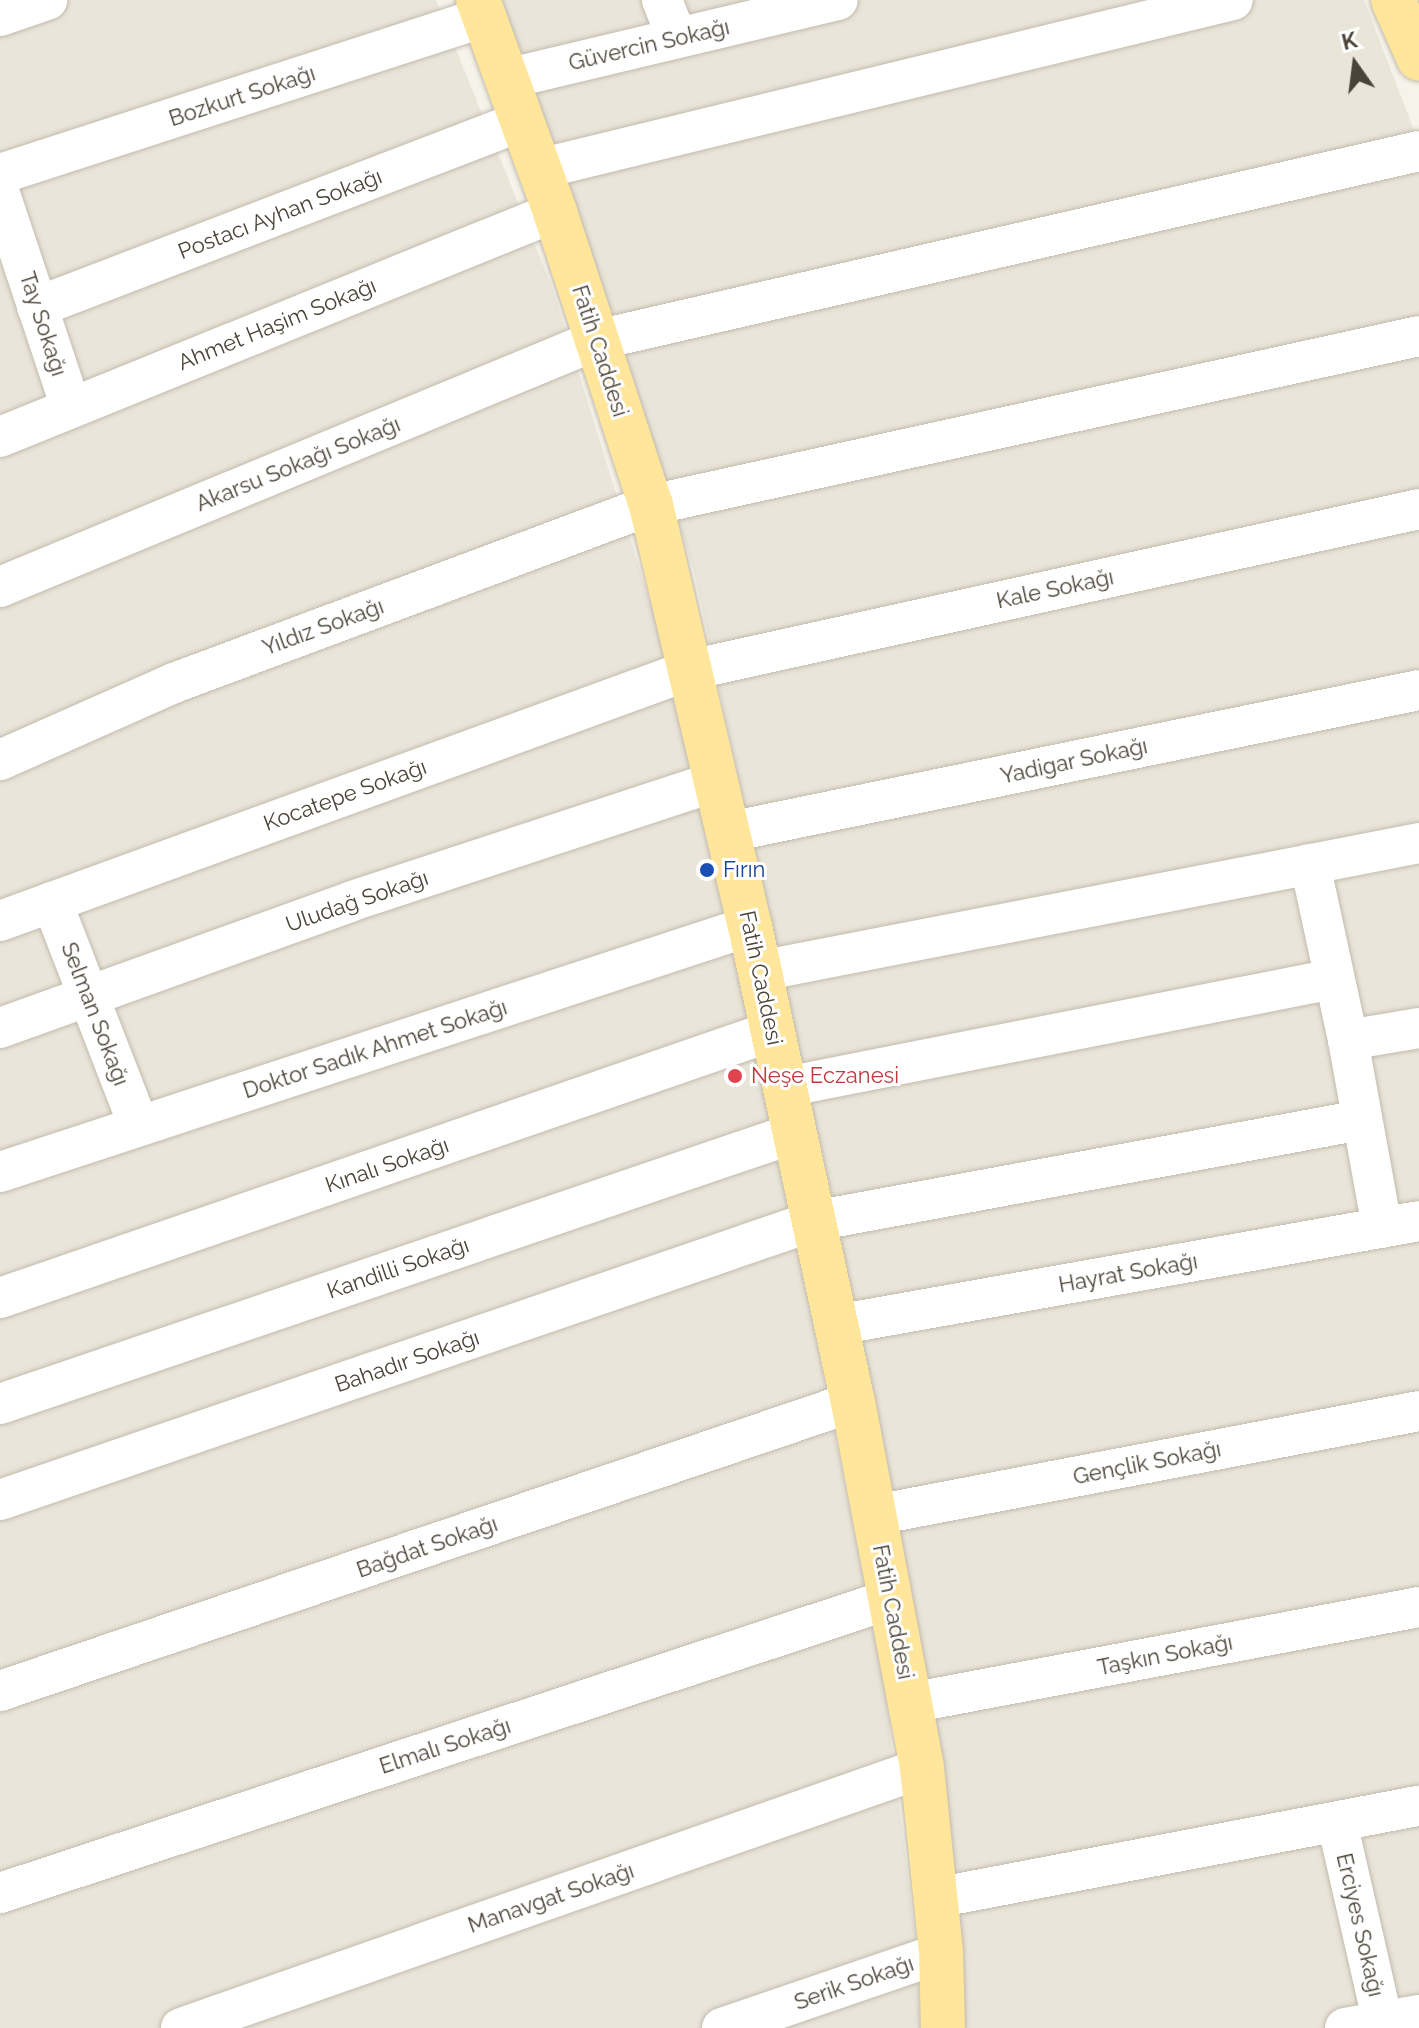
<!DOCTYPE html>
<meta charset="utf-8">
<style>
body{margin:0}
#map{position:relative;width:1419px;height:2028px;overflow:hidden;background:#f6f3eb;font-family:Raleway,sans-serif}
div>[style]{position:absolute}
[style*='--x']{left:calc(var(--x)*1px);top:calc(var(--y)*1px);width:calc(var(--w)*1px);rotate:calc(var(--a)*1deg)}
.residential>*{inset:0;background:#eae5d9}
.roads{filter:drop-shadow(0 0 2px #c2bbad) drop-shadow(0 0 2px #c2bbad)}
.minor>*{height:40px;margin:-20px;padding:0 20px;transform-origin:20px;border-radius:20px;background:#fff}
.major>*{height:44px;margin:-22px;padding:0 22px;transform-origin:22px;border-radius:22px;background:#ffe69b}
.dots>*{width:22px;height:22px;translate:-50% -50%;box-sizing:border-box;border:4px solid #fff;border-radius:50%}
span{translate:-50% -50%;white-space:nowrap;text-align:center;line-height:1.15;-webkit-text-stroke:6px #fff;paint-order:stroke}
.street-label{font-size:22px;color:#4a4438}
.transit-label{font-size:22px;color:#164399}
.left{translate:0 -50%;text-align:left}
.health-label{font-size:22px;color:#be3a42}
.north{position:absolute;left:1315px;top:24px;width:80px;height:80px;-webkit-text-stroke:6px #fff;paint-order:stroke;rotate:346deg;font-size:22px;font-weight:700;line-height:32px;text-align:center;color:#4a4438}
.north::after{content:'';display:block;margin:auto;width:28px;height:36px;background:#4a4438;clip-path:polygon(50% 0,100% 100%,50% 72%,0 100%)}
</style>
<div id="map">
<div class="residential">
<i style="clip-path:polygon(0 0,436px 0,552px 287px,665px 651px,788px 1195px,885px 1690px,915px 1935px,920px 2028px,0 2028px)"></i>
<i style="clip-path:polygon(498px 0,1364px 0,1419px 143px,1419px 2028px,962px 2028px,843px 1266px,694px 571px,583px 227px)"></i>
</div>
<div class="roads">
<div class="minor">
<i style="--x:662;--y:0;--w:41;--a:68.5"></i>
<i style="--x:0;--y:16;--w:50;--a:-18.8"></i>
<i style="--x:506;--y:79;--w:341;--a:-13.4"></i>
<i style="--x:539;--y:169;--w:714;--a:-13.69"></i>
<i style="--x:0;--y:174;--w:509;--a:-17.97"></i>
<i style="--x:0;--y:194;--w:225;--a:71.6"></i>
<i style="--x:37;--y:307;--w:519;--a:-20.98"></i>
<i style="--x:0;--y:437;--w:599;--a:-22.07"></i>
<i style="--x:0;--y:587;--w:646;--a:-22.48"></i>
<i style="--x:597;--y:340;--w:843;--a:-12.95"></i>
<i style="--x:0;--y:760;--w:190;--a:-23.9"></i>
<i style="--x:174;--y:683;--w:509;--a:-20.46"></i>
<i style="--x:651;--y:505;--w:786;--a:-12.41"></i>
<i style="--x:729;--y:832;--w:704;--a:-11.63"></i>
<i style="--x:1310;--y:864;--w:180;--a:77.8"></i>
<i style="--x:1348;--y:1040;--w:191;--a:79.7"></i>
<i style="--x:52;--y:902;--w:240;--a:68.8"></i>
<i style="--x:0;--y:921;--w:734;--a:-19.99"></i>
<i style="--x:690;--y:670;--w:747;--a:-12.45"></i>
<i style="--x:760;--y:971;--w:671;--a:-10.99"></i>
<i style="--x:0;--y:1028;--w:374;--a:-19.8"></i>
<i style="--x:352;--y:901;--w:383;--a:-18.2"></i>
<i style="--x:1348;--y:1040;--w:72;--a:-9.6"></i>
<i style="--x:785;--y:1087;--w:559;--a:-11.15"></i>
<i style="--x:0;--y:1172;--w:789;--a:-18.16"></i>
<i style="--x:0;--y:1298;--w:818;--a:-19.06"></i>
<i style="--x:836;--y:1325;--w:592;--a:-10.11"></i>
<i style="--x:0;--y:1404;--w:840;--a:-18.82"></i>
<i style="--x:0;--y:1500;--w:860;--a:-18.92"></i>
<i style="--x:814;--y:1221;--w:556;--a:-10.46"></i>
<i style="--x:875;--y:1515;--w:554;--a:-10.82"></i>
<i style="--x:0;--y:1691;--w:901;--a:-18.72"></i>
<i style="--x:910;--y:1703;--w:518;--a:-10.68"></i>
<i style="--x:1337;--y:1822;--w:211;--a:77.1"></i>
<i style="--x:0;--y:1893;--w:938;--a:-18.26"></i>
<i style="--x:935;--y:1898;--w:493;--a:-10.8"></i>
<i style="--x:181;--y:2028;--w:785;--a:-19.33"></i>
<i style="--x:722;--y:2028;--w:231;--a:-18.9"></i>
<i style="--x:1345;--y:2028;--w:75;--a:-10"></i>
</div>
<div class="major">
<i style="--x:478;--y:0;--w:226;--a:70"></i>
<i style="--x:555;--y:212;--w:308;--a:71.9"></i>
<i style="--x:651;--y:505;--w:432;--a:76.8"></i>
<i style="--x:750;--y:926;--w:487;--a:77.8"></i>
<i style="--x:853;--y:1402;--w:372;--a:79.3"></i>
<i style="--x:922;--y:1768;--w:186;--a:84.1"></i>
<i style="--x:941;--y:1953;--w:75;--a:88.5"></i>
<i style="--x:1393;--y:0;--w:64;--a:66.2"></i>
</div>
</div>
<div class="dots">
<i style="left:707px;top:870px;background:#1a4fb4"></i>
<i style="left:735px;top:1076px;background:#e0444e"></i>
</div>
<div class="street-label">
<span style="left:649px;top:45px;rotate:-13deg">Güvercin Sokağı</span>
<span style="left:242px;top:96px;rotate:-18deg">Bozkurt Sokağı</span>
<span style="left:280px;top:214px;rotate:-21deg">Postacı Ayhan Sokağı</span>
<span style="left:43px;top:324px;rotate:72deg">Tay Sokağı</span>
<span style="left:277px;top:324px;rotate:-22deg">Ahmet Haşim Sokağı</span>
<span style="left:600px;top:351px;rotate:72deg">Fatih Caddesi</span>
<span style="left:298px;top:464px;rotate:-22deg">Akarsu Sokağı Sokağı</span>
<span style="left:1055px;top:589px;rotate:-12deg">Kale Sokağı</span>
<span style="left:323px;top:627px;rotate:-20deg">Yıldız Sokağı</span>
<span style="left:1074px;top:761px;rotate:-12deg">Yadigar Sokağı</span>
<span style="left:345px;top:795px;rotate:-20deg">Kocatepe Sokağı</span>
<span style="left:357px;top:901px;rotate:-19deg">Uludağ Sokağı</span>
<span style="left:761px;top:978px;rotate:78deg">Fatih Caddesi</span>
<span style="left:95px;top:1014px;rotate:69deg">Selman Sokağı</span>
<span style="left:375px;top:1049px;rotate:-18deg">Doktor Sadık Ahmet Sokağı</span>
<span style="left:387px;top:1165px;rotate:-19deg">Kınalı Sokağı</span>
<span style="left:398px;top:1268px;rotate:-19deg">Kandilli Sokağı</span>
<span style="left:1128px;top:1273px;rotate:-10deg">Hayrat Sokağı</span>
<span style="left:407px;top:1361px;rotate:-19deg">Bahadır Sokağı</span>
<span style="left:1147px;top:1463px;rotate:-11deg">Gençlik Sokağı</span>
<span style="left:427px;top:1547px;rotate:-19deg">Bağdat Sokağı</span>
<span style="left:893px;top:1612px;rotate:79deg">Fatih Caddesi</span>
<span style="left:1165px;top:1655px;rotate:-11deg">Taşkın Sokağı</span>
<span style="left:445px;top:1746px;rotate:-18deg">Elmalı Sokağı</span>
<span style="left:551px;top:1898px;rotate:-19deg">Manavgat Sokağı</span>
<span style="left:1360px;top:1925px;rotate:77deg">Erciyes Sokağı</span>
<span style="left:854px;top:1983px;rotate:-19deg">Serik Sokağı</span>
</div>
<div class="transit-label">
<span class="left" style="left:723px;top:870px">Fırın</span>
</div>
<div class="health-label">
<span class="left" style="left:751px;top:1076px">Neşe Eczanesi</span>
</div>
<div class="north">K</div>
</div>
